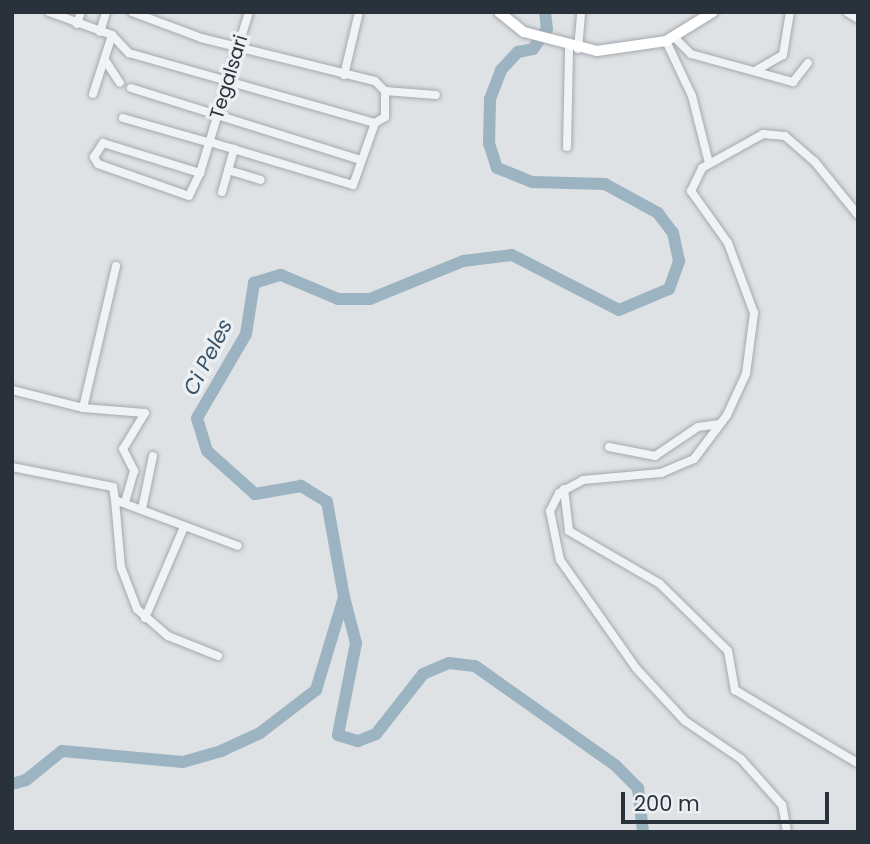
<!DOCTYPE html>
<style>
body{margin:0}
#map{position:relative;width:870px;height:844px;overflow:hidden;background:#dee2e5;font-family:Poppins,sans-serif}
div>[style]{position:absolute}
[style*='--x']{left:calc(var(--x)*1px);top:calc(var(--y)*1px);width:calc(var(--w)*1px);rotate:calc(var(--a)*1deg)}
.river>*{height:12px;margin:-6px;padding:0 6px;transform-origin:6px;border-radius:6px;background:#9cb3c2}
.roads{filter:drop-shadow(0 0 2px #a4a9ae) drop-shadow(0 0 2px #a4a9ae)}
.minor>*{height:8px;margin:-4px;padding:0 4px;transform-origin:4px;border-radius:4px;background:#f0f2f4}
.major>*{height:10px;margin:-5px;padding:0 5px;transform-origin:5px;border-radius:5px;background:#fff}
span{translate:-50% -50%;white-space:nowrap;text-align:center;line-height:1.15;-webkit-text-stroke:7px #edf0f3;paint-order:stroke}
.street-label{font-size:19px;color:#29313a}
.water-label{font-size:21px;color:#385369;font-style:italic}
.frame{position:absolute;inset:0;border:14px solid #29313a;pointer-events:none}
.scale{position:absolute;left:621px;top:792px;width:208px;height:32px;box-sizing:border-box;border:4px solid #29313a;border-top:0;padding-left:9px;font-size:21px;line-height:24px;white-space:nowrap;color:#29313a;-webkit-text-stroke:5px #edf0f3;paint-order:stroke}
</style>
<div id="map">
<div class="river">
<i style="--x:344;--y:597;--w:48;--a:75.4"></i>
<i style="--x:356;--y:643;--w:94;--a:101.1"></i>
<i style="--x:338;--y:735;--w:21;--a:17"></i>
<i style="--x:358;--y:741;--w:19;--a:-21"></i>
<i style="--x:376;--y:734;--w:76;--a:-51.9"></i>
<i style="--x:423;--y:674;--w:28;--a:-23"></i>
<i style="--x:449;--y:663;--w:26;--a:7"></i>
<i style="--x:475;--y:666;--w:173;--a:35.3"></i>
<i style="--x:616;--y:766;--w:31;--a:45"></i>
<i style="--x:638;--y:788;--w:44;--a:83.5"></i>
<i style="--x:12;--y:784;--w:15;--a:-16"></i>
<i style="--x:26;--y:780;--w:46;--a:-38.9"></i>
<i style="--x:62;--y:751;--w:121;--a:5.2"></i>
<i style="--x:183;--y:762;--w:40;--a:-16"></i>
<i style="--x:221;--y:751;--w:43;--a:-24.8"></i>
<i style="--x:260;--y:733;--w:71;--a:-37.5"></i>
<i style="--x:316;--y:690;--w:97;--a:-73.2"></i>
<i style="--x:344;--y:597;--w:97;--a:-100.1"></i>
<i style="--x:327;--y:502;--w:31;--a:-148"></i>
<i style="--x:301;--y:486;--w:47;--a:170.1"></i>
<i style="--x:255;--y:494;--w:64;--a:-138.1"></i>
<i style="--x:207;--y:451;--w:34;--a:-107"></i>
<i style="--x:197;--y:418;--w:97;--a:-59.7"></i>
<i style="--x:246;--y:334;--w:52;--a:-81.1"></i>
<i style="--x:254;--y:283;--w:28;--a:-17"></i>
<i style="--x:281;--y:275;--w:62;--a:22.8"></i>
<i style="--x:338;--y:299;--w:32;--a:0"></i>
<i style="--x:370;--y:299;--w:100;--a:-22.2"></i>
<i style="--x:463;--y:261;--w:49;--a:-7"></i>
<i style="--x:512;--y:255;--w:120;--a:27.2"></i>
<i style="--x:619;--y:310;--w:54;--a:-22.8"></i>
<i style="--x:669;--y:289;--w:30;--a:-70"></i>
<i style="--x:679;--y:261;--w:29;--a:-102"></i>
<i style="--x:673;--y:233;--w:25;--a:-127"></i>
<i style="--x:658;--y:213;--w:60;--a:-151.3"></i>
<i style="--x:605;--y:184;--w:73;--a:-178.4"></i>
<i style="--x:532;--y:182;--w:38;--a:-158"></i>
<i style="--x:497;--y:168;--w:25;--a:-108"></i>
<i style="--x:489;--y:144;--w:45;--a:-88.7"></i>
<i style="--x:490;--y:99;--w:31;--a:-69"></i>
<i style="--x:501;--y:70;--w:25;--a:-47"></i>
<i style="--x:518;--y:52;--w:15;--a:-11"></i>
<i style="--x:533;--y:49;--w:24;--a:-55"></i>
<i style="--x:547;--y:29;--w:17;--a:-97"></i>
</div>
<div class="roads">
<div class="minor">
<i style="--x:49;--y:12;--w:67;--a:20.1"></i>
<i style="--x:112;--y:35;--w:25;--a:47"></i>
<i style="--x:129;--y:53;--w:256;--a:15.9"></i>
<i style="--x:132;--y:12;--w:74;--a:20.6"></i>
<i style="--x:201;--y:38;--w:179;--a:13.9"></i>
<i style="--x:375;--y:81;--w:14;--a:45"></i>
<i style="--x:385;--y:91;--w:26;--a:90"></i>
<i style="--x:385;--y:117;--w:12;--a:149"></i>
<i style="--x:375;--y:123;--w:66;--a:109.5"></i>
<i style="--x:353;--y:185;--w:149;--a:-163.3"></i>
<i style="--x:847;--y:12;--w:13;--a:32"></i>
<i style="--x:77;--y:24;--w:13;--a:-72"></i>
<i style="--x:100;--y:32;--w:21;--a:-73"></i>
<i style="--x:674;--y:37;--w:24;--a:45"></i>
<i style="--x:691;--y:54;--w:106;--a:15.4"></i>
<i style="--x:793;--y:82;--w:24;--a:-52"></i>
<i style="--x:666;--y:41;--w:61;--a:64.7"></i>
<i style="--x:692;--y:96;--w:69;--a:75.8"></i>
<i style="--x:578;--y:49;--w:37;--a:-85"></i>
<i style="--x:105;--y:60;--w:27;--a:57"></i>
<i style="--x:755;--y:71;--w:32;--a:-30"></i>
<i style="--x:783;--y:55;--w:44;--a:-80.8"></i>
<i style="--x:344;--y:75;--w:65;--a:-76.6"></i>
<i style="--x:131;--y:88;--w:241;--a:17.4"></i>
<i style="--x:385;--y:91;--w:51;--a:4.5"></i>
<i style="--x:93;--y:94;--w:62;--a:-72.1"></i>
<i style="--x:123;--y:118;--w:87;--a:15.9"></i>
<i style="--x:567;--y:147;--w:99;--a:-88.8"></i>
<i style="--x:228;--y:170;--w:34;--a:17"></i>
<i style="--x:200;--y:173;--w:25;--a:116"></i>
<i style="--x:189;--y:196;--w:96;--a:-160.6"></i>
<i style="--x:98;--y:164;--w:8;--a:-120"></i>
<i style="--x:94;--y:157;--w:17;--a:-57"></i>
<i style="--x:103;--y:143;--w:102;--a:17.2"></i>
<i style="--x:200;--y:173;--w:168;--a:-73.1"></i>
<i style="--x:222;--y:192;--w:45;--a:-74.4"></i>
<i style="--x:12;--y:390;--w:73;--a:14.2"></i>
<i style="--x:83;--y:408;--w:146;--a:-76.9"></i>
<i style="--x:83;--y:408;--w:62;--a:4.6"></i>
<i style="--x:145;--y:413;--w:42;--a:121.4"></i>
<i style="--x:123;--y:449;--w:25;--a:63"></i>
<i style="--x:134;--y:471;--w:33;--a:106"></i>
<i style="--x:609;--y:447;--w:47;--a:11.1"></i>
<i style="--x:655;--y:456;--w:52;--a:-34"></i>
<i style="--x:698;--y:427;--w:22;--a:-8"></i>
<i style="--x:12;--y:467;--w:103;--a:11.2"></i>
<i style="--x:113;--y:487;--w:13;--a:81"></i>
<i style="--x:115;--y:500;--w:131;--a:20.5"></i>
<i style="--x:564;--y:489;--w:42;--a:83.2"></i>
<i style="--x:569;--y:531;--w:105;--a:30.2"></i>
<i style="--x:660;--y:584;--w:95;--a:44.6"></i>
<i style="--x:728;--y:651;--w:40;--a:80"></i>
<i style="--x:735;--y:690;--w:141;--a:30.8"></i>
<i style="--x:115;--y:500;--w:67;--a:84.9"></i>
<i style="--x:121;--y:567;--w:45;--a:69.1"></i>
<i style="--x:137;--y:609;--w:41;--a:41.1"></i>
<i style="--x:168;--y:636;--w:54;--a:21.8"></i>
<i style="--x:142;--y:509;--w:54;--a:-78.3"></i>
<i style="--x:145;--y:618;--w:99;--a:-66.8"></i>
<i style="--x:787;--y:832;--w:27;--a:-100"></i>
<i style="--x:782;--y:805;--w:62;--a:-131.7"></i>
<i style="--x:741;--y:759;--w:68;--a:-145.8"></i>
<i style="--x:685;--y:721;--w:72;--a:-132.8"></i>
<i style="--x:636;--y:668;--w:132;--a:-125.1"></i>
<i style="--x:560;--y:560;--w:50;--a:-101.5"></i>
<i style="--x:550;--y:511;--w:20;--a:-63"></i>
<i style="--x:559;--y:493;--w:27;--a:-28"></i>
<i style="--x:583;--y:480;--w:78;--a:-5.1"></i>
<i style="--x:661;--y:473;--w:36;--a:-23"></i>
<i style="--x:694;--y:459;--w:55;--a:-53.1"></i>
<i style="--x:727;--y:415;--w:45;--a:-65.1"></i>
<i style="--x:746;--y:374;--w:62;--a:-82.5"></i>
<i style="--x:754;--y:313;--w:75;--a:-110.4"></i>
<i style="--x:728;--y:243;--w:64;--a:-125.4"></i>
<i style="--x:691;--y:191;--w:25;--a:-64"></i>
<i style="--x:702;--y:168;--w:70;--a:-29.1"></i>
<i style="--x:763;--y:134;--w:22;--a:5"></i>
<i style="--x:785;--y:136;--w:40;--a:41"></i>
<i style="--x:815;--y:162;--w:68;--a:50.9"></i>
</div>
<div class="major">
<i style="--x:499;--y:12;--w:32;--a:39"></i>
<i style="--x:524;--y:32;--w:75;--a:14.6"></i>
<i style="--x:597;--y:51;--w:70;--a:-8.2"></i>
<i style="--x:666;--y:41;--w:55;--a:-31.7"></i>
</div>
</div>
<div class="street-label">
<span style="left:229px;top:77px;rotate:-73deg">Tegalsari</span>
</div>
<div class="water-label">
<span style="left:208px;top:357px;rotate:-63deg">Ci Peles</span>
</div>
<div class="frame"></div>
<div class="scale">200 m</div>
</div>
